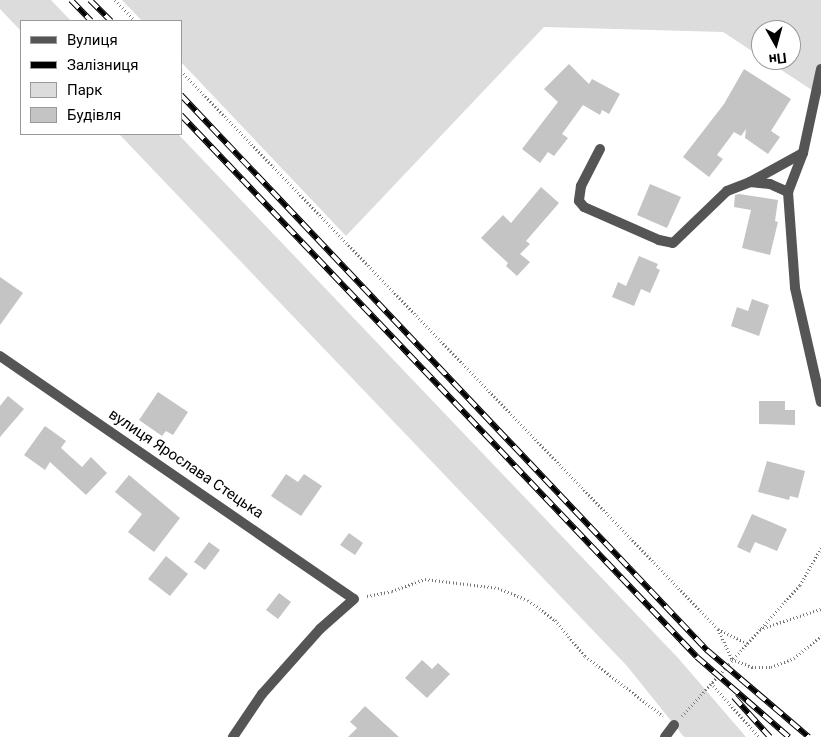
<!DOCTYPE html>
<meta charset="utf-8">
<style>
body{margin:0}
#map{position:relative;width:821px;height:737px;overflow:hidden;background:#fff;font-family:Roboto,sans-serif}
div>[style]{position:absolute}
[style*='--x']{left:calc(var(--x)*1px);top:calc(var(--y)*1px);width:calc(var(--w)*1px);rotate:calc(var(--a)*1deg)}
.green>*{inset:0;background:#dcdcdc}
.building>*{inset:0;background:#c4c4c4}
.path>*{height:3px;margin-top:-1.5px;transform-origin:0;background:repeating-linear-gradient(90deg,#777 0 1px,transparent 0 3.5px)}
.service>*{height:10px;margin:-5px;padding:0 5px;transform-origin:5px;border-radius:5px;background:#555}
.minor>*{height:10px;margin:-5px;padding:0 5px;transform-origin:5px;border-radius:5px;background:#555}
.rail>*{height:5.5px;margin-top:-2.75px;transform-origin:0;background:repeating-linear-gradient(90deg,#fff 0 11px,#000 0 22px);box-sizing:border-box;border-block:1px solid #000}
span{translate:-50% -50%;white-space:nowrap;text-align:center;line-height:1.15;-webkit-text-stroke:4px #fff;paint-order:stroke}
.street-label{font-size:15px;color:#000}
.legend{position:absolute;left:20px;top:20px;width:162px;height:115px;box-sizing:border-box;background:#fff;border:1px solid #999;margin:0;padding:6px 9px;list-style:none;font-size:15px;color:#000}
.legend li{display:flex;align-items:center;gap:10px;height:25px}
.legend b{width:25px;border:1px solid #999}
.north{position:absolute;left:751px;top:20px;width:50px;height:50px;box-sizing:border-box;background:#fff;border:1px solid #999;border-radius:50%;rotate:173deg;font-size:14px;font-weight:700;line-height:20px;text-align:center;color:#000}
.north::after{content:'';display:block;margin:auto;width:18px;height:22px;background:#000;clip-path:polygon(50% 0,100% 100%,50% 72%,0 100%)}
</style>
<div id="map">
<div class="green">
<i style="clip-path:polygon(0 0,51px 0,71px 21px,21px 21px,21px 31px,0 9px)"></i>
<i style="clip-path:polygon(122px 0,821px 0,821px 96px,766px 60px,791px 60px,791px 30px,761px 30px,761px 57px,723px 32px,544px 27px,346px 236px,181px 62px,181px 21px,142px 21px)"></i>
<i style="clip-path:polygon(119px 134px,178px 134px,679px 659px,746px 737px,684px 737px,627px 666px)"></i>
</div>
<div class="building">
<i style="clip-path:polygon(569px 64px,589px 84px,592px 79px,620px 94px,609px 114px,602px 110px,600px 115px,583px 105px,562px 134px,568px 138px,554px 156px,548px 152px,540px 163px,522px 149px,558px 102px,544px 89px)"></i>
<i style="clip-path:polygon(744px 69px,791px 99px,771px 131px,780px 137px,768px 154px,745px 138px,746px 129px,741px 136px,734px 132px,717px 155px,723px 159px,709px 177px,683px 157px,724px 104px)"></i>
<i style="clip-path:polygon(650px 184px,681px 197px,667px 228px,637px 215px)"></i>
<i style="clip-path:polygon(541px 187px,559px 203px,526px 241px,530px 244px,520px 254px,530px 262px,517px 276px,506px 266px,508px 263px,481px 238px,503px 215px,511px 223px)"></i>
<i style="clip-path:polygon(739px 194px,778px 200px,775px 221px,778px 222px,770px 255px,742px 248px,751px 210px,734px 207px,735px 195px)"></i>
<i style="clip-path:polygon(639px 256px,658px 264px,656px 268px,660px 270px,650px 293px,641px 289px,634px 306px,612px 297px,618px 282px,626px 286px)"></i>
<i style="clip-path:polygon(0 277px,23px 293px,0 325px)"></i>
<i style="clip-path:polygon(752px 299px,769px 305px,759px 336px,731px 326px,737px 307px,748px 311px)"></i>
<i style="clip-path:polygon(158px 392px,188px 412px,173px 435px,166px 431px,162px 436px,139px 420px)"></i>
<i style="clip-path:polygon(8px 396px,24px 409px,0 437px,0 406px)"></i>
<i style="clip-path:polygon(759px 401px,785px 401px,785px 410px,795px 410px,795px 425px,759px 424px)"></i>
<i style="clip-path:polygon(45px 426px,66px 441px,61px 448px,82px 467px,91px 457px,107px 473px,86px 495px,50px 462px,45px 470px,24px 455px)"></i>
<i style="clip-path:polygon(767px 461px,805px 471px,798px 498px,790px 496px,789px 500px,758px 492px)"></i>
<i style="clip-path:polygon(286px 474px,298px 482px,304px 474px,322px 486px,301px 516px,271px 496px)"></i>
<i style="clip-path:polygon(129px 475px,180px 518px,154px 552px,128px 532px,142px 514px,115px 492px)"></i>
<i style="clip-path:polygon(752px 514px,787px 529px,777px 551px,755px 542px,750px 553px,737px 547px)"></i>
<i style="clip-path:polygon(349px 533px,363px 543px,355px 555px,340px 545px)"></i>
<i style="clip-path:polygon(209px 542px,220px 550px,205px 570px,194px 562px)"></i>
<i style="clip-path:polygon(166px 556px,188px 574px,170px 596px,148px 579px)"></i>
<i style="clip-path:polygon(279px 593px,291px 602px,278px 619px,266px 610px)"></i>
<i style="clip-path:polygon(422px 660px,432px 669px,438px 663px,450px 674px,427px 698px,405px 678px)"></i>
<i style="clip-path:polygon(365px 706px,399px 737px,348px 737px,357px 728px,350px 722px)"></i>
</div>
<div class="path">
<i style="--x:115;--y:0;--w:29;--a:46"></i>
<i style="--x:181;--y:71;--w:774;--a:46.1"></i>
<i style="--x:718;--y:629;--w:32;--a:26"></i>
<i style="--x:367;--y:596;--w:25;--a:-11"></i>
<i style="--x:392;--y:591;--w:35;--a:-20"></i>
<i style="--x:425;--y:579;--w:74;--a:7"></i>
<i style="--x:498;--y:588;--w:32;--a:22"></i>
<i style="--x:528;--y:600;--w:34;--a:37"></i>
<i style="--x:555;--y:620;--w:47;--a:50.2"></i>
<i style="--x:585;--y:656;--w:98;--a:37.6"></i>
<i style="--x:718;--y:629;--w:33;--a:65"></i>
<i style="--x:732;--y:659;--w:22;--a:22"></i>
<i style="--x:752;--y:667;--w:19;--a:0"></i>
<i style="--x:771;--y:667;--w:25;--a:-21"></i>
<i style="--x:794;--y:658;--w:35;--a:-39"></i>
<i style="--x:760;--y:629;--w:64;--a:-18.2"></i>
<i style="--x:711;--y:683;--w:72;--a:48.4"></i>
<i style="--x:682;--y:716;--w:176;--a:-48"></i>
<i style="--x:800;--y:585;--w:43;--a:-60.4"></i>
</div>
<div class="service">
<i style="--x:600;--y:149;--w:42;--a:117.2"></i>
<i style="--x:581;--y:186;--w:15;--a:98"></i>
<i style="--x:579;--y:201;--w:8;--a:50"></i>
<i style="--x:584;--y:207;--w:82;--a:23.7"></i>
<i style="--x:659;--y:240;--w:14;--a:12"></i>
<i style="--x:673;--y:243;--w:75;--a:-43.9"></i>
<i style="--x:727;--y:191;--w:25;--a:-21"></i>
<i style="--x:750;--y:182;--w:60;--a:-28.7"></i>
<i style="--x:750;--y:182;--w:20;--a:6"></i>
<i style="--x:770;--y:184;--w:20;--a:24"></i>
</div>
<div class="minor">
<i style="--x:821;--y:69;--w:86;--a:102.1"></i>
<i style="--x:803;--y:153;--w:42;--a:111"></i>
<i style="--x:788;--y:192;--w:96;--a:85.8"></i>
<i style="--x:795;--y:288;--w:117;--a:77.2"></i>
<i style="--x:0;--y:356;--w:429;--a:34.5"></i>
<i style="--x:354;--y:599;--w:45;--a:138.6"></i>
<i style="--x:320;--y:629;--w:87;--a:131.7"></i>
<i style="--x:262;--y:694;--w:52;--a:124"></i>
<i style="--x:665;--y:737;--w:15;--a:-53"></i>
</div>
<div class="rail">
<i style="--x:71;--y:0;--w:29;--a:46"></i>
<i style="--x:90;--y:0;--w:30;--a:45"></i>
<i style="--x:181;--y:95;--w:765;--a:46.54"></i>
<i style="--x:707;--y:650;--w:134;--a:40.5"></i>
<i style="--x:181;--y:115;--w:748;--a:46.41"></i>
<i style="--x:697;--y:657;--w:122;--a:41"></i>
<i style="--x:734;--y:697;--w:54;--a:48"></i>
</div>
<div class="street-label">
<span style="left:186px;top:464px;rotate:34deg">вулиця Ярослава Стецька</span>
</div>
<ul class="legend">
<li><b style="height:6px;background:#555"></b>Вулиця</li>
<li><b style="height:6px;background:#000"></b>Залізниця</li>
<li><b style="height:14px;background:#dcdcdc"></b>Парк</li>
<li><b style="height:14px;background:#c4c4c4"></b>Будівля</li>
</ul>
<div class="north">Пн</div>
</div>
